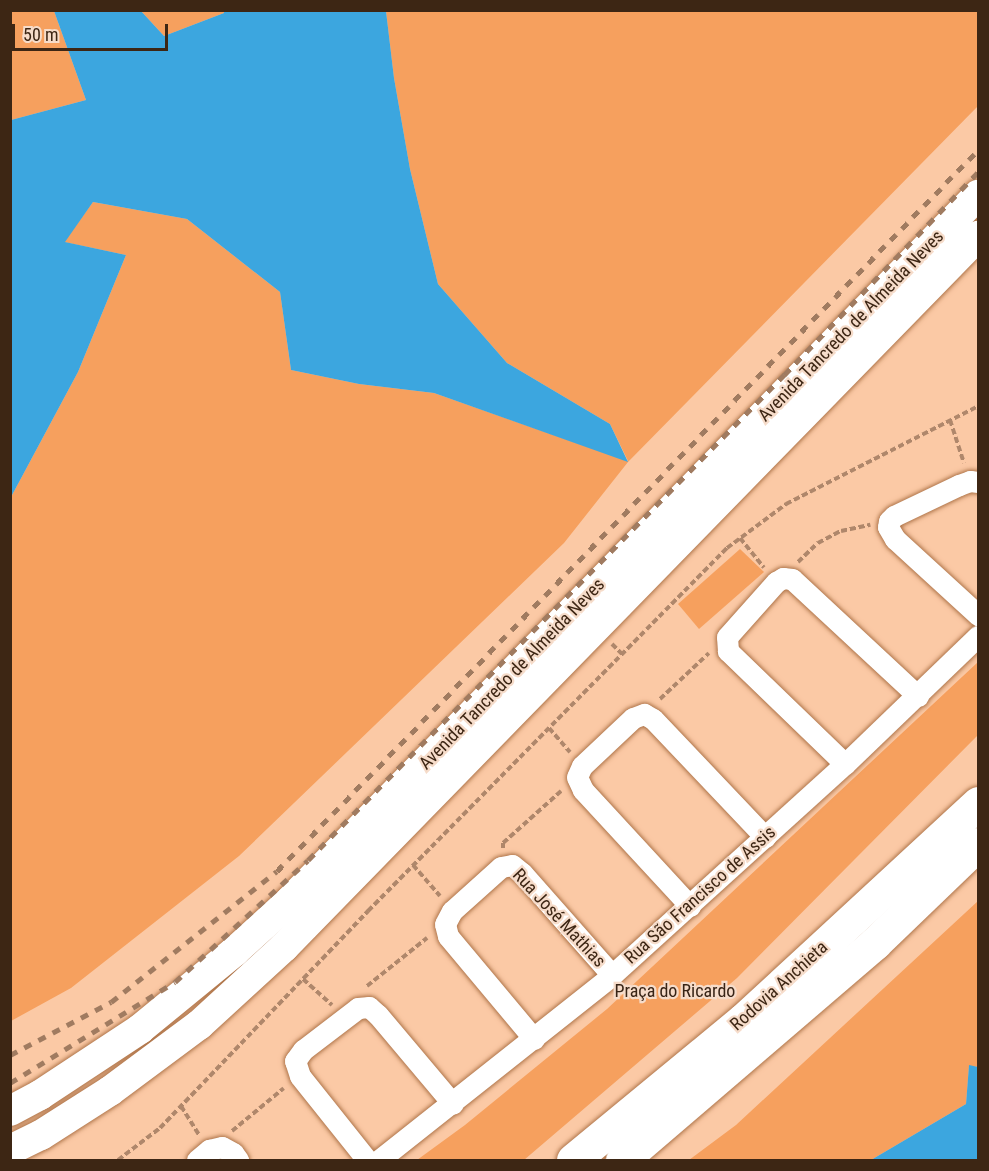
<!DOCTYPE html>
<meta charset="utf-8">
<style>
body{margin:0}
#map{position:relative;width:989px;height:1171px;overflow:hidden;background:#fbc9a5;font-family:"Roboto Condensed",sans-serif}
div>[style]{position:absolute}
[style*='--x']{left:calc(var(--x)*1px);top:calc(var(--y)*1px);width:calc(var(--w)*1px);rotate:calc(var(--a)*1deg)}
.green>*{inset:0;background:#f6a05e}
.water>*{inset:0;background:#3ca6df}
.path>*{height:4px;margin-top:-2px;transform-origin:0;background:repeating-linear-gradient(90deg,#af876b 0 6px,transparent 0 9px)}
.roads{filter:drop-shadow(0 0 2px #af754a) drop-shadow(0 0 2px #af754a)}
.street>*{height:21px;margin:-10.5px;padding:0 10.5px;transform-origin:10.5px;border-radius:10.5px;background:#fff}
.secondary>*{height:30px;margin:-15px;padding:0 15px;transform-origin:15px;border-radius:15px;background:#fff}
.highway>*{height:33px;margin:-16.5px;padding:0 16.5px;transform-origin:16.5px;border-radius:16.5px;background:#fff}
.rail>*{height:4.5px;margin-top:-2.25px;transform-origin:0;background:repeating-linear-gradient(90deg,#a07b60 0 8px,transparent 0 16px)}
span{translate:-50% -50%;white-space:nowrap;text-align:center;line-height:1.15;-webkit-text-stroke:4.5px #f6dcca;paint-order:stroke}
.street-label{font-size:18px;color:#3d2614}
.park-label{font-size:18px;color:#382416}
.frame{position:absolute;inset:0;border:12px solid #3d2614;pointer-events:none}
.scale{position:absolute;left:12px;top:24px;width:156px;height:27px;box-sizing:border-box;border:3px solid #3d2614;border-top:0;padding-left:8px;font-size:18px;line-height:21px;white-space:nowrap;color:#3d2614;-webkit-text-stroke:4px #f6dcca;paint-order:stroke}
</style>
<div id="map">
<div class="green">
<i style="clip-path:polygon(11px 11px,54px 11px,86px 100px,11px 120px)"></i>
<i style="clip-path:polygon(141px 11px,224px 11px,224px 13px,164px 36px)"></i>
<i style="clip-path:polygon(386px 11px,978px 11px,978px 106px,628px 462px,564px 543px,239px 856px,71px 988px,11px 1021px,11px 497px,78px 372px,126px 255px,64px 242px,93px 202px,187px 219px,280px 292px,291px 370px,359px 384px,434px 393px,628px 461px,610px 424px,507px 363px,438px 284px,410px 169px,394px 78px)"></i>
<i style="clip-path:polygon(740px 549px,764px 572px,699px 629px,678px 604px)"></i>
<i style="clip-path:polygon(978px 662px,978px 735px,737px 978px,524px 1160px,417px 1160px,465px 1125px,607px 1009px)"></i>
<i style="clip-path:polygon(978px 901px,978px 1067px,969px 1066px,966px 1104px,871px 1160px,689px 1160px,736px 1125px)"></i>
</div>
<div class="water">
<i style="clip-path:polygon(54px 11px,141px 11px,164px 36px,224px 13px,224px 11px,386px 11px,394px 78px,410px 169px,438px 284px,507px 363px,610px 424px,628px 462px,434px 393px,359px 384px,291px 370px,280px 292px,187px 219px,93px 202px,65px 242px,126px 255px,78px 372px,11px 497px,11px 120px,86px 100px)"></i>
<i style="clip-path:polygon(969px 1065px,978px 1067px,978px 1160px,871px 1160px,966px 1104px)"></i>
</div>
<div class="path">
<i style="--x:950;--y:420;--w:45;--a:72"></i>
<i style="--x:740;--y:538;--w:38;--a:51"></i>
<i style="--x:798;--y:562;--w:28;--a:-44"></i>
<i style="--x:818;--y:543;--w:26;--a:-28"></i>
<i style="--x:841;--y:531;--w:30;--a:-12"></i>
<i style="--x:612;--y:644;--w:14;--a:45"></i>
<i style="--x:660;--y:699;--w:67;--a:-43.2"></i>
<i style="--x:549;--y:728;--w:32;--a:49"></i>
<i style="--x:503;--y:848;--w:5;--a:-90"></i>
<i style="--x:503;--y:843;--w:78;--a:-41.9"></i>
<i style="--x:413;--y:865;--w:41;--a:48.9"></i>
<i style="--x:303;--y:979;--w:39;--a:42"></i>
<i style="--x:367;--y:986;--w:77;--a:-38.7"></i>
<i style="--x:181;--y:1106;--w:34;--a:58"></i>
<i style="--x:232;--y:1131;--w:67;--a:-39.6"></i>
<i style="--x:118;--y:1160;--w:53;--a:-37.3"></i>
<i style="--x:160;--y:1128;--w:301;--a:-46.2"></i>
<i style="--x:368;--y:911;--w:511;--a:-45.32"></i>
<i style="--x:727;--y:548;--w:74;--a:-36.7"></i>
<i style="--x:786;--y:504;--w:216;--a:-27"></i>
</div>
<div class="roads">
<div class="street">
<i style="--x:978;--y:482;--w:8;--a:-173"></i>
<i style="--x:970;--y:481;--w:12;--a:160"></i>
<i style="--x:959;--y:485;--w:72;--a:154.5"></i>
<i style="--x:894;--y:516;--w:7;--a:135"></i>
<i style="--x:889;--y:521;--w:6;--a:99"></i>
<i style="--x:888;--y:527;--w:14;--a:60"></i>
<i style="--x:895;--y:539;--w:113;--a:42.5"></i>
<i style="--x:845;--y:764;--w:163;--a:-136"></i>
<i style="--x:728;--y:651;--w:14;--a:-94"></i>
<i style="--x:727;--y:637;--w:74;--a:-48.3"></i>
<i style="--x:776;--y:582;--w:8;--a:-30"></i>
<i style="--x:783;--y:578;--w:9;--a:6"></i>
<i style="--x:792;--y:579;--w:172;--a:42.9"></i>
<i style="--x:690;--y:906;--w:158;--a:-132.7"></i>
<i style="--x:583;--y:790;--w:14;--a:-115"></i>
<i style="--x:577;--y:777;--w:12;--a:-66"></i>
<i style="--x:582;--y:766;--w:70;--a:-43.3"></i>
<i style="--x:633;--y:718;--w:12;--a:-20"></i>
<i style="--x:644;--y:714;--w:10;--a:29"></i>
<i style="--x:653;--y:719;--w:163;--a:46.5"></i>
<i style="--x:534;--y:1039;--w:134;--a:-129.9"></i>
<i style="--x:448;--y:936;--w:12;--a:-104"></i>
<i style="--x:445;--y:924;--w:15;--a:-62"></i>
<i style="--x:452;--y:911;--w:66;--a:-41.9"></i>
<i style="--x:501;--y:867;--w:11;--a:-10"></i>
<i style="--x:512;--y:865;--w:13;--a:39"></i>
<i style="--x:522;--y:873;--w:136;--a:48.6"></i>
<i style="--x:197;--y:1160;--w:16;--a:-40"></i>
<i style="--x:209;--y:1150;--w:13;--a:-13"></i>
<i style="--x:222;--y:1147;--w:13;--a:29"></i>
<i style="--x:233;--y:1153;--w:9;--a:54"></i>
<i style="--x:367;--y:1160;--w:107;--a:-128.6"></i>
<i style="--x:300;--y:1076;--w:16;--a:-108"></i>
<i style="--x:295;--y:1061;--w:14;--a:-54"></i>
<i style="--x:303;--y:1050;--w:69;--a:-37.4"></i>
<i style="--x:358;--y:1008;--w:11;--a:-5"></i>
<i style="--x:369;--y:1007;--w:12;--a:42"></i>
<i style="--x:378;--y:1015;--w:116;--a:49.9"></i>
<i style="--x:379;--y:1160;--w:298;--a:-38.4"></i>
<i style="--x:612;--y:975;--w:314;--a:-42.2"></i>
<i style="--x:845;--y:764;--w:185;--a:-43.9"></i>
</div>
<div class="secondary">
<i style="--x:10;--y:1111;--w:34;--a:-28"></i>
<i style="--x:40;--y:1095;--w:120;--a:-33.4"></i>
<i style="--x:140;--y:1029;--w:122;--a:-39.3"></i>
<i style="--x:234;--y:952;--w:76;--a:-42.3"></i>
<i style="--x:290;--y:901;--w:986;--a:-45.74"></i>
<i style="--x:10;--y:1150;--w:34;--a:-26"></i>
<i style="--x:41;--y:1135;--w:82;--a:-32.5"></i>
<i style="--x:110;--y:1091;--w:111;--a:-36.6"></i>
<i style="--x:199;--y:1025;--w:115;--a:-42.5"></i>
<i style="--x:284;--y:947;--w:994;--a:-45.69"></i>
</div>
<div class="highway">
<i style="--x:573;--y:1160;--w:220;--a:-39.5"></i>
<i style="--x:743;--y:1020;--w:320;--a:-42.7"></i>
<i style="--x:622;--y:1160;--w:333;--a:-40.6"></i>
<i style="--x:875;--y:943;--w:143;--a:-43.9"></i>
</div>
</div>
<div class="rail">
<i style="--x:10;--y:1055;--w:114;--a:-27.7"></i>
<i style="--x:111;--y:1002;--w:211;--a:-38.3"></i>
<i style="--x:277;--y:871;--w:1006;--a:-45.81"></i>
<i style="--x:10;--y:1083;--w:193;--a:-31.5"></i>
<i style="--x:175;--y:982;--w:180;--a:-42.5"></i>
<i style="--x:308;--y:860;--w:680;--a:-45.54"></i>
<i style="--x:784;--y:375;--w:281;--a:-46.3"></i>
</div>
<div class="street-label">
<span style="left:851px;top:326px;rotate:-46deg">Avenida Tancredo de Almeida Neves</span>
<span style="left:512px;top:674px;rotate:-46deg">Avenida Tancredo de Almeida Neves</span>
<span style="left:700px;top:895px;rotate:-42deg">Rua São Francisco de Assis</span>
<span style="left:559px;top:918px;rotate:47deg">Rua José Mathias</span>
<span style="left:779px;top:986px;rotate:-42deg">Rodovia Anchieta</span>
</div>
<div class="park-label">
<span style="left:675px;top:991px">Praça do Ricardo</span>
</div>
<div class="frame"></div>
<div class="scale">50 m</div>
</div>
